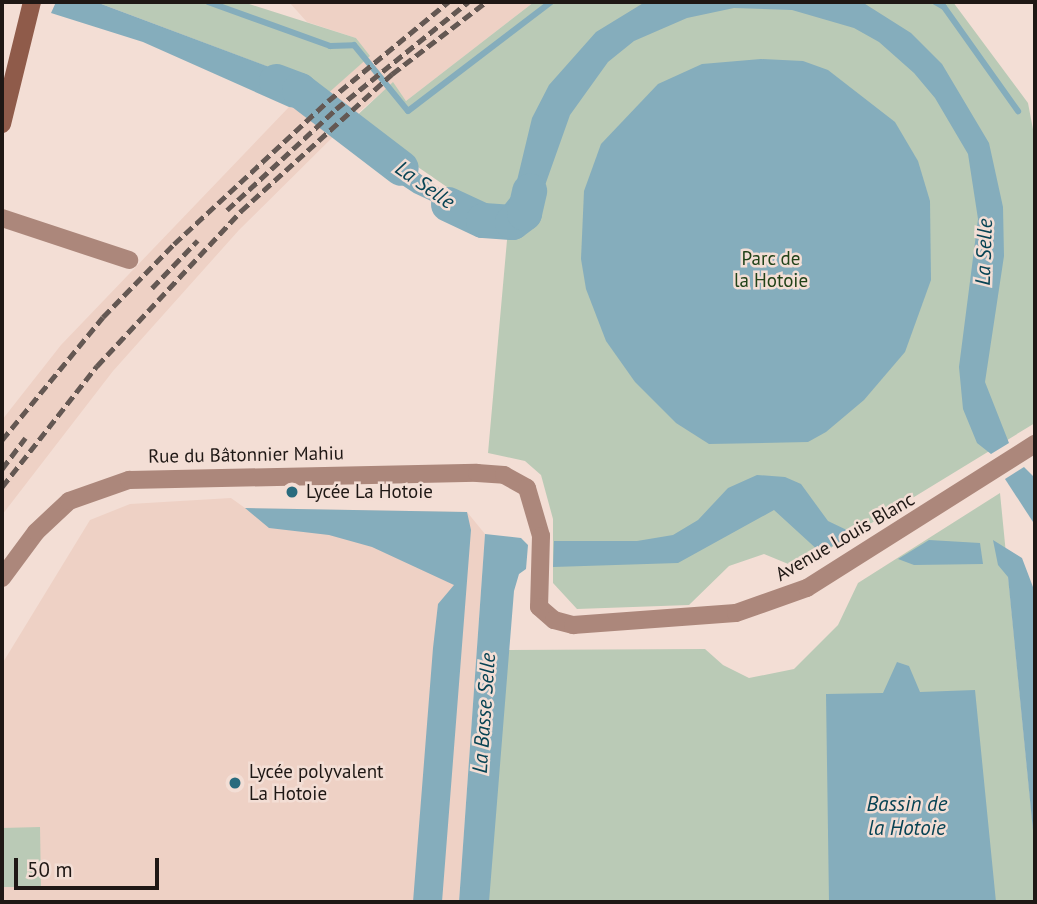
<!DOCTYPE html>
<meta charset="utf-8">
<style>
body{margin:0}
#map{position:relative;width:1037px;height:904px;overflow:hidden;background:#f3ded5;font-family:"PT Sans",sans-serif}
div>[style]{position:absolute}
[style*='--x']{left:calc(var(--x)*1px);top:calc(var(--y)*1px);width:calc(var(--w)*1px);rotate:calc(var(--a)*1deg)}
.built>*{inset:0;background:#eed1c5}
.green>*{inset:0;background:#bacab6}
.water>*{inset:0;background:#85adbc}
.stream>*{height:6px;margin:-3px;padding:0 3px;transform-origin:3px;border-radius:3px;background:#85adbc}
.river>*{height:35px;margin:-17.5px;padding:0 17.5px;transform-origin:17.5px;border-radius:17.5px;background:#85adbc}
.minor>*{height:18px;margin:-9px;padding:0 9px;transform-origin:9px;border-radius:9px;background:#ac877b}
.secondary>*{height:18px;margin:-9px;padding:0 9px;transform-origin:9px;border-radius:9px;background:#8f5b4a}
.rail>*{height:5px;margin-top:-2.5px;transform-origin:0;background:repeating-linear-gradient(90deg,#645853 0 10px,transparent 0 15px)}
.dots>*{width:19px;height:19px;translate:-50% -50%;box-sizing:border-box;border:4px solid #f3ded5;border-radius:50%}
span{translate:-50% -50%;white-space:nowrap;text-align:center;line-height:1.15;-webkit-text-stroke:5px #f3ded5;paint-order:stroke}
.park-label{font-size:19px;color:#214218}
.street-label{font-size:19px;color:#1f1815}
.poi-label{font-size:19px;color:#1f1815}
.left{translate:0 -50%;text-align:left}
.water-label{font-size:21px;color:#074354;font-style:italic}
.frame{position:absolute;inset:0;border:4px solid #1f1815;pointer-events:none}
.scale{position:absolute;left:14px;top:858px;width:145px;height:32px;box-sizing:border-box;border:4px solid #1f1815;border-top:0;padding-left:9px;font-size:21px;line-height:24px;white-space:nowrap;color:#1f1815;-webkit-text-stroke:5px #f3ded5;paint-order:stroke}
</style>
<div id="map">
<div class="built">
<i style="clip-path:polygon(289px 2px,534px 2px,406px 101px,393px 83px,352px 118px,239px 230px,113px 371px,2px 515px,2px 420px,61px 345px,289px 107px,309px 110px,369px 56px,356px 38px,307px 22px)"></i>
<i style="clip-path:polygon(231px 498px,245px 508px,467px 512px,485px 534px,459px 902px,2px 902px,2px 664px,90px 520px,130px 504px)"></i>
</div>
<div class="green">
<i style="clip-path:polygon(96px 2px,243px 2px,356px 38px,370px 56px,325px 96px,316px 85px)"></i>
<i style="clip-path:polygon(534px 2px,953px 2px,1028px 103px,1035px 140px,1035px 423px,798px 568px,764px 554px,729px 566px,689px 605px,577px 609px,553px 583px,553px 519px,541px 475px,525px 461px,488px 453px,508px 229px,351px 121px,393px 82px,406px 101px)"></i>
<i style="clip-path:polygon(1000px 493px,1035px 848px,1035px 902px,483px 902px,499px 650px,705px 649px,723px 665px,749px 678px,794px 669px,838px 625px,858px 583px)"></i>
<i style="clip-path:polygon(40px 827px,41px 887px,2px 887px,2px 828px)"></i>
</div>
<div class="water">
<i style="clip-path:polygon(56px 2px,96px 2px,317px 85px,325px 96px,309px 110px,289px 107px,143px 42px,51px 13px)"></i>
<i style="clip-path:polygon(645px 2px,862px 2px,911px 33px,942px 64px,989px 143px,1003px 207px,1004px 256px,985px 382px,1009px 443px,991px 454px,977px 443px,963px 409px,959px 367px,978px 219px,968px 154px,935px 98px,914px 73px,879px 42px,854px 28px,792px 10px,734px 8px,687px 18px,634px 41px,608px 62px,570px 115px,532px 222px,521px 233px,502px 236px,502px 208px,514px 193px,532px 118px,549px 85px,596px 32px)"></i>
<i style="clip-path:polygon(761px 59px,803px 61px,828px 70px,895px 122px,918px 161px,930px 201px,931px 280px,905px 352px,864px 400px,826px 432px,808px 442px,709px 444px,676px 423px,635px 382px,606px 341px,586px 289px,581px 259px,584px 191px,601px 144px,658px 84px,702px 64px)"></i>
<i style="clip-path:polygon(368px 135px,451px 197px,491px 213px,491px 229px,414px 193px,352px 152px)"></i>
<i style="clip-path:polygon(1024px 467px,1035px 478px,1035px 525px,1005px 479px)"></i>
<i style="clip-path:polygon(757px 475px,785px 477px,801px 484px,828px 521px,853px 533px,821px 553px,774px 510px,678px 563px,553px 567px,554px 541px,637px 541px,673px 535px,698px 520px,728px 488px)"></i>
<i style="clip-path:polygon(245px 508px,467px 512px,471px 530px,442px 902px,413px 902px,433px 648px,438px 604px,454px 585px,372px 547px,329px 535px,269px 528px)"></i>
<i style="clip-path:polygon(485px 534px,521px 538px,528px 545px,526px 569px,519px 574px,514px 591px,489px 902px,459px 902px)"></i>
<i style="clip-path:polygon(929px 540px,980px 543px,983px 564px,914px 565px,898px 559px)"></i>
<i style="clip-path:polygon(993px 540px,1022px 558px,1033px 587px,1035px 851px,1008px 577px,998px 565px)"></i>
<i style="clip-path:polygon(897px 662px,909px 666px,920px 692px,975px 690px,996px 902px,829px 902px,826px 694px,883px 693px)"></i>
</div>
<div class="stream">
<i style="--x:208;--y:2;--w:130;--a:19.8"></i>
<i style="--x:330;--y:46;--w:24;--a:-2"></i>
<i style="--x:354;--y:45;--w:85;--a:50.7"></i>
<i style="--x:408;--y:111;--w:180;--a:-37.3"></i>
<i style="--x:935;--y:2;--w:10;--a:29"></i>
<i style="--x:944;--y:7;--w:128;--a:54.6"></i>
</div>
<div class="river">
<i style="--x:276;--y:81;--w:25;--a:21"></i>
<i style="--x:299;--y:90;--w:128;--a:37.4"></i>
<i style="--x:448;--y:204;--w:38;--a:25"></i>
<i style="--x:483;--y:220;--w:29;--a:4"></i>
<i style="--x:512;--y:222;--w:15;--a:-37"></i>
<i style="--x:524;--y:213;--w:23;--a:-77"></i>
</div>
<div class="minor">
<i style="--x:2;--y:218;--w:134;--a:18.3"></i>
<i style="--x:2;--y:578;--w:57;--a:-53.5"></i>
<i style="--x:36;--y:532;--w:45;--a:-43.2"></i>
<i style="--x:69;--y:501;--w:64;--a:-19.3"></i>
<i style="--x:129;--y:480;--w:348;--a:-1.2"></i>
<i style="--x:477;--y:473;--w:27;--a:4"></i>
<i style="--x:504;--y:475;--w:26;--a:29"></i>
<i style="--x:527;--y:488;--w:50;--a:73.7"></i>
<i style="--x:541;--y:536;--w:71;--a:91.6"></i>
<i style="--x:539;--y:607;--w:20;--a:41"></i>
<i style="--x:554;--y:620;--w:20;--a:15"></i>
<i style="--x:573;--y:625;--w:163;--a:-4.2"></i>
<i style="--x:736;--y:613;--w:75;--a:-19.4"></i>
<i style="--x:807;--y:588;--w:270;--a:-32.3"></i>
</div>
<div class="secondary">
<i style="--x:2;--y:124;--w:126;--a:-76.2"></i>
</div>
<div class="rail">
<i style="--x:227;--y:210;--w:149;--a:-42.8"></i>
<i style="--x:336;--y:109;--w:170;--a:-39"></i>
<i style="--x:152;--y:288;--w:66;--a:-46.2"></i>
<i style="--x:2;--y:440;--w:159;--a:-50.6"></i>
<i style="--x:103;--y:317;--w:102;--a:-45.8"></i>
<i style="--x:174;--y:244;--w:210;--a:-42.9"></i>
<i style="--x:328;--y:101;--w:156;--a:-39.5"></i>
<i style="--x:2;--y:469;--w:39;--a:-53"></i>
<i style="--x:2;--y:487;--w:154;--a:-51.9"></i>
<i style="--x:97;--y:366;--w:212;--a:-47.1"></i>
<i style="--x:241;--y:211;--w:204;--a:-42.2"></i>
<i style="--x:392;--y:74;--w:118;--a:-37.5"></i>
</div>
<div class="dots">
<i style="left:292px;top:492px;background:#296b7e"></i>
<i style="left:235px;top:783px;background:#296b7e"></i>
</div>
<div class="park-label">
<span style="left:771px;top:270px">Parc de<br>la Hotoie</span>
</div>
<div class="street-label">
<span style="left:246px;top:455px;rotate:-1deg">Rue du Bâtonnier Mahiu</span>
<span style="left:845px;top:537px;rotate:-30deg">Avenue Louis Blanc</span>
</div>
<div class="poi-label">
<span class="left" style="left:306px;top:492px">Lycée La Hotoie</span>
<span class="left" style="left:249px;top:783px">Lycée polyvalent<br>La Hotoie</span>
</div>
<div class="water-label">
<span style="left:425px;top:185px;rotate:35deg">La Selle</span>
<span style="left:984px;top:252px;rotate:-88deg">La Selle</span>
<span style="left:484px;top:713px;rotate:-86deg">La Basse Selle</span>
<span style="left:907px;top:816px">Bassin de<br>la Hotoie</span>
</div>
<div class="frame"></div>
<div class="scale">50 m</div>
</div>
